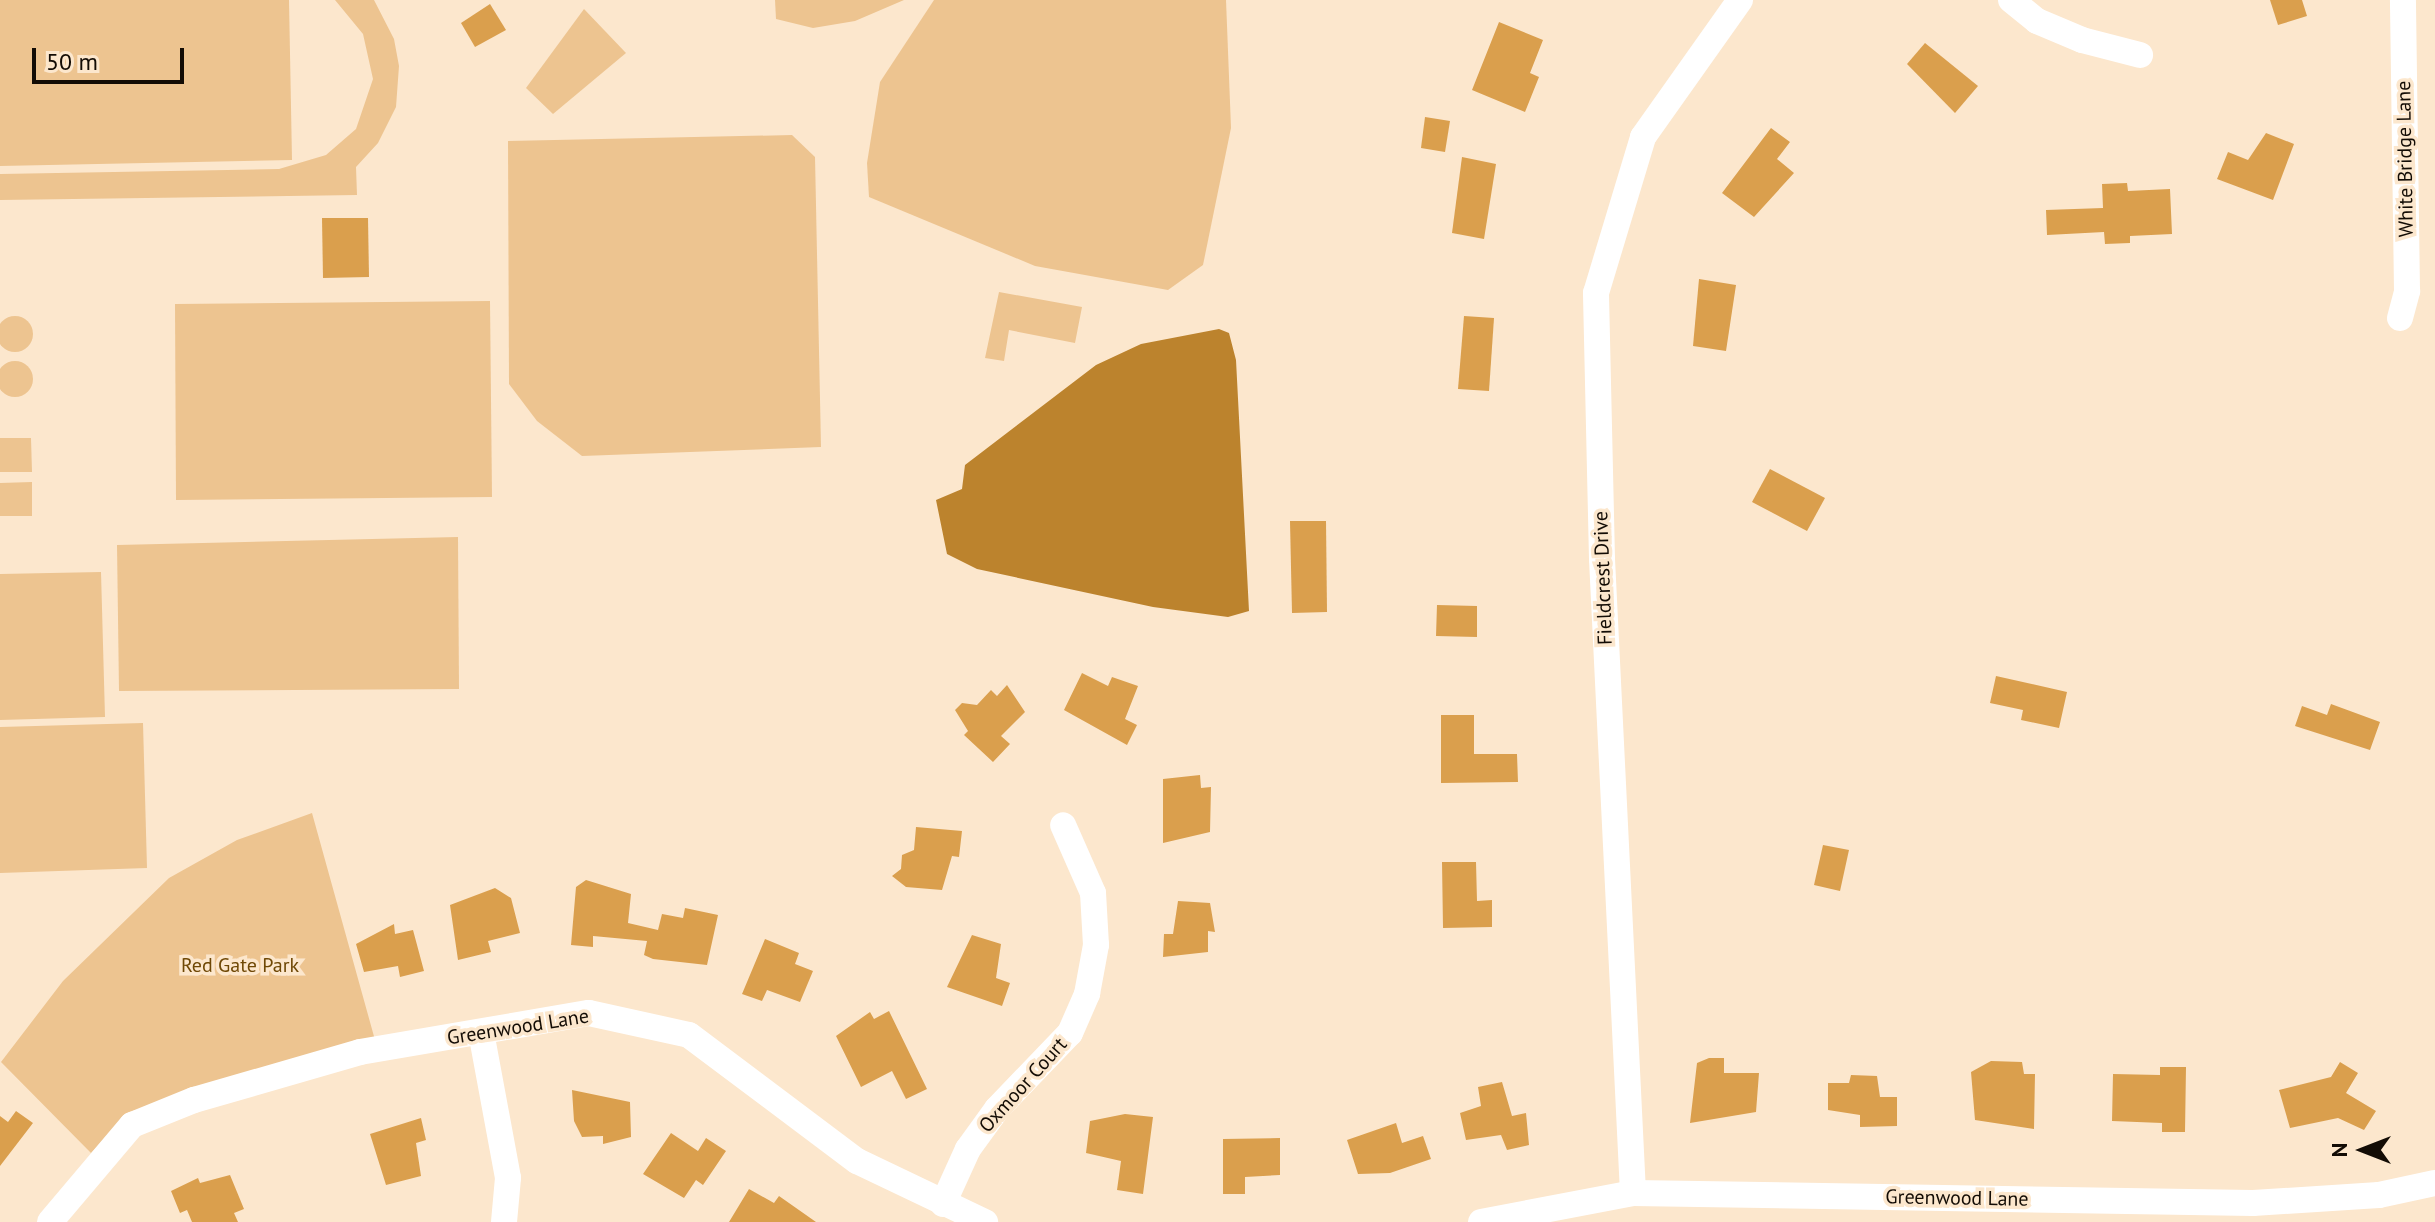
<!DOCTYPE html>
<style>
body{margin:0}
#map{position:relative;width:2435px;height:1222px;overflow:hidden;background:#fce7cd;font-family:"PT Sans",sans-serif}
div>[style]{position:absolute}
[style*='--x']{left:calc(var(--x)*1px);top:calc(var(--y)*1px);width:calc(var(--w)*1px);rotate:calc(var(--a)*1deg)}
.green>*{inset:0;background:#edc490}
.round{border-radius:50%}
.water>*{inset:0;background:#bc832d}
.building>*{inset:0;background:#da9f4d}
.minor>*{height:26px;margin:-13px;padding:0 13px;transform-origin:13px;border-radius:13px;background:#fff}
span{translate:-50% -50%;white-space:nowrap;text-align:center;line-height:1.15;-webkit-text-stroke:7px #fce7cd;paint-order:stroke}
.street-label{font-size:20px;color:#130c05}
.park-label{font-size:20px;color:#6f4805}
.north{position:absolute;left:2323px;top:1110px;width:80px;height:80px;-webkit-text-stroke:6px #fce7cd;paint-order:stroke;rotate:270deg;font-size:22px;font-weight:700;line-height:32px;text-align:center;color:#130c05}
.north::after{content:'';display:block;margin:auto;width:28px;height:36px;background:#130c05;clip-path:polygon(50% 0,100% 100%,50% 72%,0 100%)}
.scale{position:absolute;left:32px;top:48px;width:152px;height:36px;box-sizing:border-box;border:4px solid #130c05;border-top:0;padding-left:10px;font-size:24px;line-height:28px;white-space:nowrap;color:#130c05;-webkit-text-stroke:6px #fce7cd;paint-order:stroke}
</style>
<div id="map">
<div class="green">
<i style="clip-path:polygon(0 0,289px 0,292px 160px,0 166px)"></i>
<i style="clip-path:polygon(335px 0,374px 0,394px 39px,399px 66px,396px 107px,378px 143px,356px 167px,357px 195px,0 200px,0 174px,279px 169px,326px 155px,356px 129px,373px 79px,363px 34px)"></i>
<i style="clip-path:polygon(775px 0,904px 0,855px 21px,813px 28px,776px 19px)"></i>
<i style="clip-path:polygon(934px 0,1226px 0,1231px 128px,1203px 265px,1168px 290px,1035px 266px,869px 197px,867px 163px,880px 82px)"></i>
<i style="clip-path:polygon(584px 9px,626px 53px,553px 114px,526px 88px)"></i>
<i style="clip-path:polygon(792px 135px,815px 157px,821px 447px,582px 456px,537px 421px,509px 384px,508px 141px)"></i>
<i style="clip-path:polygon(999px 292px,1082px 307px,1075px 343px,1009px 330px,1004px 361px,985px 358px)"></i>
<i style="clip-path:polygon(490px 301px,492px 497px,176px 500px,175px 304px)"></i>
<i class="round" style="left:-3px;top:316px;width:36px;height:36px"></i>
<i class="round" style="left:-3px;top:361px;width:36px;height:36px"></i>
<i style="clip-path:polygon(0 438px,31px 438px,32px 472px,0 472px)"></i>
<i style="clip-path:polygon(32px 482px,32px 516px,0 516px,0 483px)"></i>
<i style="clip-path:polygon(458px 537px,459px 689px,119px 691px,117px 545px)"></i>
<i style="clip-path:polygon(101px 572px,105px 717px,0 720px,0 574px)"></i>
<i style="clip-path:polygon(143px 723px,147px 868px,0 873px,0 727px)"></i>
<i style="clip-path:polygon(312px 813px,375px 1040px,129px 1112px,91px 1153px,1px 1062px,63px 981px,169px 878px,237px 840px)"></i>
</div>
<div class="water">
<i style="clip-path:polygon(1219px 329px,1229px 333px,1236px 360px,1249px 611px,1228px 617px,1153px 607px,977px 569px,947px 554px,936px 500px,962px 489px,965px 465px,1096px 365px,1141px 344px)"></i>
</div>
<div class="building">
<i style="clip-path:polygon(2270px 0,2302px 0,2307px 16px,2278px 25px)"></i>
<i style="clip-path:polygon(490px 4px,506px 30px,475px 47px,461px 23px)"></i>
<i style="clip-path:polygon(1499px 22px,1543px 40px,1530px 73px,1539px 77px,1525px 112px,1472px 90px)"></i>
<i style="clip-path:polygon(1925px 43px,1978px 86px,1955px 113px,1907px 64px)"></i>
<i style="clip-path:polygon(1425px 117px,1450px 121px,1445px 152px,1421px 148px)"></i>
<i style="clip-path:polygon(1771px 128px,1790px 142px,1777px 159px,1794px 173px,1754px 217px,1722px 193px)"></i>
<i style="clip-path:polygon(2266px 133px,2294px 144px,2273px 200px,2217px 179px,2228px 152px,2248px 160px)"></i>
<i style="clip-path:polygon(1462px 157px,1496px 164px,1484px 239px,1452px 233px)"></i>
<i style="clip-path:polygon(2127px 183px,2128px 191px,2170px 189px,2172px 234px,2130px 236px,2130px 243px,2105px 244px,2104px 232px,2047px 235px,2046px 210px,2103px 208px,2102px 184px)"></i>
<i style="clip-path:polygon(322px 218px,368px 218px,369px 277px,323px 278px)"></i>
<i style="clip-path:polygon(1699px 279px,1736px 285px,1726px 351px,1693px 346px)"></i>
<i style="clip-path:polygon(1464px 316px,1494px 318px,1489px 391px,1458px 389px)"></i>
<i style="clip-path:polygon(1770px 469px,1825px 498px,1807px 531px,1752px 502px)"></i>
<i style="clip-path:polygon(1290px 521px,1326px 521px,1327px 612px,1292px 613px)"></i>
<i style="clip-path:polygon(1437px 605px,1477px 606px,1477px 637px,1436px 636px)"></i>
<i style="clip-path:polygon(1082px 673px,1108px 686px,1112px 677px,1138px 686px,1125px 719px,1137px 725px,1127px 745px,1064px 710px)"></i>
<i style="clip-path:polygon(1996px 676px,2067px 692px,2059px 728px,2021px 720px,2023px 710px,1990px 703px)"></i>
<i style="clip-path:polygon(1007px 685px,1025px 712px,1001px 736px,1010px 744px,993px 762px,964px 735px,968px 731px,955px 710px,962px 703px,977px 705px,991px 690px,997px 696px)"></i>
<i style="clip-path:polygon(2331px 704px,2380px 722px,2370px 750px,2295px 726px,2302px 706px,2327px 715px)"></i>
<i style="clip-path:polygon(1441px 715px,1474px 715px,1474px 754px,1517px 754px,1518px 782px,1441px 783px)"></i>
<i style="clip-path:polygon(1200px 775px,1201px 788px,1211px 787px,1210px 832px,1163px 843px,1163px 779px)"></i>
<i style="clip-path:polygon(916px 827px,962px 831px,959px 857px,952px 856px,942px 890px,906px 887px,892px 876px,901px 869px,902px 855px,914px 850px)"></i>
<i style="clip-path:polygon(1823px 845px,1849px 850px,1840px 891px,1814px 885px)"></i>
<i style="clip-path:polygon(1442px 862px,1476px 862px,1477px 901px,1492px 900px,1492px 927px,1443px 928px)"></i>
<i style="clip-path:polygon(586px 880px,631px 894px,628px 923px,658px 930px,662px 914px,683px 918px,685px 908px,718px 915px,707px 965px,653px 959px,644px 955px,647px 941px,593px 936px,593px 947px,571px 945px,576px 887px)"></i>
<i style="clip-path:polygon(495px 888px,511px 898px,520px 933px,488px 941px,491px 952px,458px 960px,450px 905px)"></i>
<i style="clip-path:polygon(1178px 901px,1210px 903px,1215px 932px,1208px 931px,1208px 952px,1163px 957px,1164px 934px,1173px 934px)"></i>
<i style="clip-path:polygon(394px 924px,395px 934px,413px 930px,424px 971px,400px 977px,398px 966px,364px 972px,356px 944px)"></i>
<i style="clip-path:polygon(972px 935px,1001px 944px,996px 978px,1010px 983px,1002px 1006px,947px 987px)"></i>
<i style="clip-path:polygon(765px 939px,799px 953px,795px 964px,813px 971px,800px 1002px,767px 990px,762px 1001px,742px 994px)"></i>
<i style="clip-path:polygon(889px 1011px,927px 1089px,906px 1099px,892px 1071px,861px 1087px,836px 1036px,870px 1012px,874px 1019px)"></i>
<i style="clip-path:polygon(1709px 1058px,1724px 1058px,1724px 1073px,1759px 1073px,1756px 1112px,1690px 1123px,1697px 1063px)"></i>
<i style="clip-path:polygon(1991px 1061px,2022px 1062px,2024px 1074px,2035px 1074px,2034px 1129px,1975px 1120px,1971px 1072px)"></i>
<i style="clip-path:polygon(2340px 1062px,2358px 1073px,2346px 1093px,2376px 1111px,2364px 1130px,2338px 1118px,2290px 1128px,2279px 1090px,2331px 1077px)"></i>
<i style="clip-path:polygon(2160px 1067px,2186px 1067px,2185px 1132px,2162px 1132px,2162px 1123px,2112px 1121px,2113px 1074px,2160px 1075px)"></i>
<i style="clip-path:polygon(1851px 1075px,1877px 1076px,1880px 1097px,1897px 1097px,1897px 1126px,1860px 1127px,1860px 1115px,1828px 1110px,1828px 1083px,1849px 1083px)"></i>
<i style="clip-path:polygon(1502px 1082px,1512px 1116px,1526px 1113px,1529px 1145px,1507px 1150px,1501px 1135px,1466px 1140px,1460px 1113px,1481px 1106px,1478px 1087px)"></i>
<i style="clip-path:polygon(572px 1090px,630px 1102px,631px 1137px,603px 1144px,603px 1136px,582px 1137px,574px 1121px)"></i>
<i style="clip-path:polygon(16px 1111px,33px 1123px,0 1166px,0 1116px,8px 1122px)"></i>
<i style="clip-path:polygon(1125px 1114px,1153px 1117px,1143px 1194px,1117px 1190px,1121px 1161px,1086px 1153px,1090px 1121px)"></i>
<i style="clip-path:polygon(421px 1118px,426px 1140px,416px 1143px,421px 1176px,386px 1185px,370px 1134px)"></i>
<i style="clip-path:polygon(1396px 1123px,1402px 1143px,1423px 1136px,1431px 1159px,1390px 1173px,1358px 1174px,1347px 1140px)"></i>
<i style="clip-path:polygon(671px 1133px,698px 1151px,706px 1138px,726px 1151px,703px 1185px,696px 1180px,684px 1198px,643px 1174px)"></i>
<i style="clip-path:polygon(1280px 1138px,1280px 1175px,1245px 1177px,1245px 1194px,1223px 1194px,1223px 1139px)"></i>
<i style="clip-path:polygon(230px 1175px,244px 1209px,234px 1213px,238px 1222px,192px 1222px,187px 1210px,180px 1213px,171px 1191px,198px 1178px,200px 1183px)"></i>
<i style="clip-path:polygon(749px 1189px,774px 1203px,779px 1196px,816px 1222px,729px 1222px)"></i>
</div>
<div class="minor">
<i style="--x:2011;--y:0;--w:33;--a:39"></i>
<i style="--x:2037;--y:21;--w:49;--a:22.9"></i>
<i style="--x:2082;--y:40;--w:60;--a:14.5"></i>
<i style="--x:2400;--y:318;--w:28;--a:-75"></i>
<i style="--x:2407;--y:291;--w:291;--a:-90.8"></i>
<i style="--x:481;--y:1032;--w:148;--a:79.5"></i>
<i style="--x:508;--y:1178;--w:44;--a:95.2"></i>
<i style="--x:1633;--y:1193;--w:635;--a:-92.8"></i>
<i style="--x:1602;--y:559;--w:266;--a:-91.3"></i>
<i style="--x:1596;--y:293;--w:163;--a:-73.2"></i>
<i style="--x:1643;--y:137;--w:168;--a:-54.7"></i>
<i style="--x:943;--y:1204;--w:60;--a:-65.6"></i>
<i style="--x:968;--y:1149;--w:49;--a:-54.1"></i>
<i style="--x:997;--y:1109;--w:105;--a:-46.2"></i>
<i style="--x:1070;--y:1033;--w:43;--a:-66.4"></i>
<i style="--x:1087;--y:994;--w:50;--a:-79.6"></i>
<i style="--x:1096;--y:945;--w:52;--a:-93.3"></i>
<i style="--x:1093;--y:893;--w:74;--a:-113.8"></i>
<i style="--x:50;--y:1222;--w:127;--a:-49.8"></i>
<i style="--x:132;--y:1125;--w:67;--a:-22"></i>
<i style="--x:194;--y:1100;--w:173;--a:-16.1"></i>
<i style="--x:360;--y:1052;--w:232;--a:-9.7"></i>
<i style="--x:589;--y:1013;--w:102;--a:12.4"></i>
<i style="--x:689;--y:1035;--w:210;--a:36.9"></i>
<i style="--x:857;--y:1161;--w:142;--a:25.5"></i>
<i style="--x:1481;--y:1222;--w:155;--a:-10.8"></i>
<i style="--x:1633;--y:1193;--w:620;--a:0.92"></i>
<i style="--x:2253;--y:1203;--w:126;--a:-3.6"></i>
<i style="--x:2379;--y:1195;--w:57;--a:-12.1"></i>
</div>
<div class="street-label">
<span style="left:2405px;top:159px;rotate:-91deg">White Bridge Lane</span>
<span style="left:1603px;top:578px;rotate:-92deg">Fieldcrest Drive</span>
<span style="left:518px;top:1027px;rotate:-9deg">Greenwood Lane</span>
<span style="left:1023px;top:1085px;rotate:-48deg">Oxmoor Court</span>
<span style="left:1957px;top:1198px;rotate:1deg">Greenwood Lane</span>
</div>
<div class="park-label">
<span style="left:240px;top:965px">Red Gate Park</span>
</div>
<div class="north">N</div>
<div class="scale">50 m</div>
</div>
